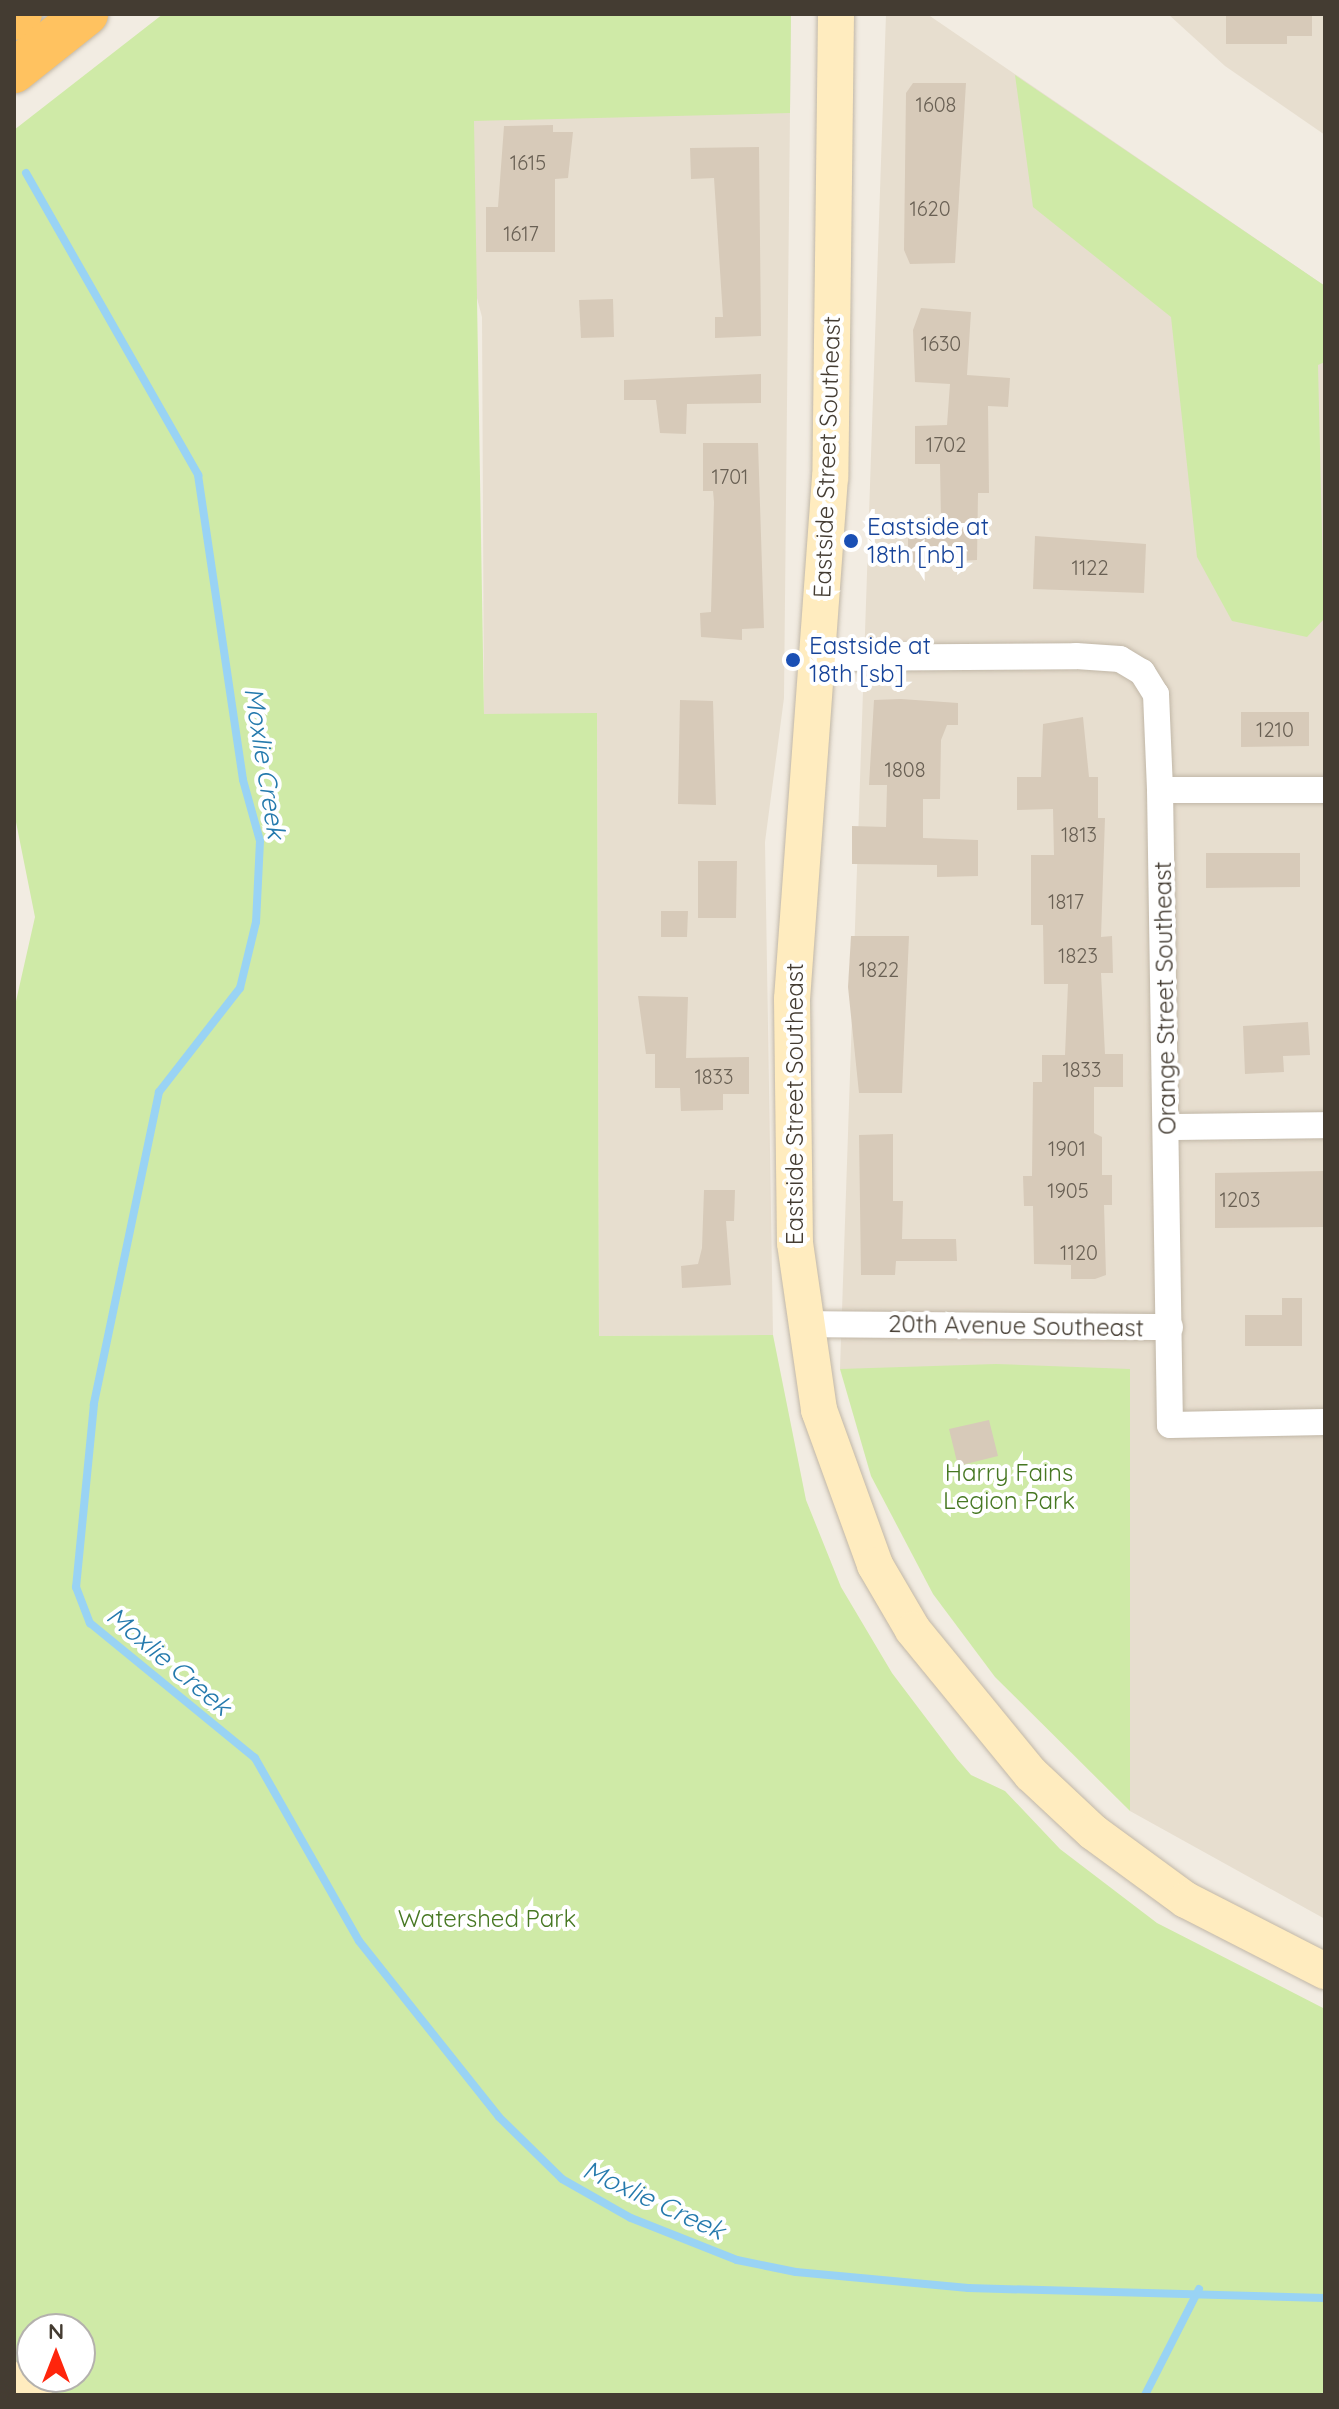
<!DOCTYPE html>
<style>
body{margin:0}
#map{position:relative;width:1339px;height:2409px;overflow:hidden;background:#f2ece2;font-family:Quicksand,sans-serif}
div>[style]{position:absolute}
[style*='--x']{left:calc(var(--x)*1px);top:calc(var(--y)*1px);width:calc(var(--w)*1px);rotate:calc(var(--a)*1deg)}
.residential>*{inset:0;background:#e7decf}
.green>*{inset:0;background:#cfeaa7}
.stream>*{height:8px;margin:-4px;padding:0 4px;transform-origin:4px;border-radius:4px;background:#99d3f4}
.building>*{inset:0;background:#d7cab9}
.roads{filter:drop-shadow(0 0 2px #c1b7a7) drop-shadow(0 0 2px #c1b7a7)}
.street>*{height:26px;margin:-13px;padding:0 13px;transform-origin:13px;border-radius:13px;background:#fff}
.secondary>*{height:36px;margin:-18px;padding:0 18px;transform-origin:18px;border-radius:18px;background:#ffecbf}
.highway>*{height:44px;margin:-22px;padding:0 22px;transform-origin:22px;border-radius:22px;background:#ffc260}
.dots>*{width:22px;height:22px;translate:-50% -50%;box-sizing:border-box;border:4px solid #fff;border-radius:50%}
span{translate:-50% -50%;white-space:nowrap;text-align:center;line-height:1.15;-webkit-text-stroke:8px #fff;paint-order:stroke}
.number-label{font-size:20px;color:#696054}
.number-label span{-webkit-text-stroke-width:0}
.street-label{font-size:24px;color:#443c32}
.transit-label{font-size:24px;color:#164399}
.left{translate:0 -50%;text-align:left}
.park-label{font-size:24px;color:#477823}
.water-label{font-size:26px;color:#257aad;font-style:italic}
.frame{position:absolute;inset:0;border:16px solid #443c32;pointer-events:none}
.north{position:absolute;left:16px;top:2313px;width:80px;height:80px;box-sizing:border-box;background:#fff;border:2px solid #b4b1ad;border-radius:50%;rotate:0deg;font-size:22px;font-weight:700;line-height:32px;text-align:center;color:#443c32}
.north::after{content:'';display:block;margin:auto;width:28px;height:36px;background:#ff250c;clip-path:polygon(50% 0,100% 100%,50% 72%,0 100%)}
</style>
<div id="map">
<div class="residential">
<i style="clip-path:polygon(401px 14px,791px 14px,784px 698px,765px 842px,773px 1335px,599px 1336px,597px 714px,484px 715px,482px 317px)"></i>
<i style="clip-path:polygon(886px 14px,927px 14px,1325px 286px,1325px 1919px,1130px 1811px,1130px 1369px,840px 1369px)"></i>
<i style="clip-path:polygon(1168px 14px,1325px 14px,1325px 135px,1225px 66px)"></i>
</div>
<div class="green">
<i style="clip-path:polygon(evenodd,163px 14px,791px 14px,790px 113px,474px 121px,484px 714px,597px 713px,599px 1336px,773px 1335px,806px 1500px,841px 1587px,892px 1673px,957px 1759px,971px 1775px,1005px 1791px,1060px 1849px,1157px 1923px,1325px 2009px,1325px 2395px,14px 2395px,14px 1010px,35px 917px,14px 812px,14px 130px,163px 14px,32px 2329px,80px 2329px,80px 2377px,32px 2377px,32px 2329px)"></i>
<i style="clip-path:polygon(1015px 75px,1325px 286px,1325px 362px,1318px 365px,1324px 619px,1307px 637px,1232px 621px,1197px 557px,1171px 317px,1033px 207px)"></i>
<i style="clip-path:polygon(996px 1364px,1130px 1369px,1130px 1811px,995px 1677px,933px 1594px,871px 1476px,840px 1369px)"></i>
</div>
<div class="stream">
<i style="--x:26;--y:173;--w:348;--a:60.3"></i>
<i style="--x:198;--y:475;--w:308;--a:81.6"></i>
<i style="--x:243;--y:780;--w:63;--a:74.4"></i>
<i style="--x:260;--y:841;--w:81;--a:92.8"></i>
<i style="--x:256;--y:922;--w:68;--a:103.6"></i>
<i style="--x:240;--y:988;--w:132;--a:127.9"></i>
<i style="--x:159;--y:1092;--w:319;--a:101.8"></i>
<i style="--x:94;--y:1404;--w:184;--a:95.6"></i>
<i style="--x:76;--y:1587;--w:39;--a:69"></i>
<i style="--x:90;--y:1623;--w:213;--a:39.3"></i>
<i style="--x:255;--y:1758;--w:210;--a:60.4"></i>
<i style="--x:359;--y:1941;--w:225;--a:51.5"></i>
<i style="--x:499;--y:2117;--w:88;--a:44.5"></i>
<i style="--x:562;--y:2179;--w:79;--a:29.5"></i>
<i style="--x:631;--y:2218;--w:114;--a:21.6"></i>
<i style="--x:737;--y:2260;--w:60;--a:11.5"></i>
<i style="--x:796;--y:2272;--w:173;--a:5.3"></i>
<i style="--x:968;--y:2288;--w:357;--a:1.6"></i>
<i style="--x:1145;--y:2395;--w:119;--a:-63"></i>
</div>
<div class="building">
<i style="clip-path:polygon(1226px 14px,1312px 14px,1312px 36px,1287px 36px,1287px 44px,1226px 44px)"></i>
<i style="clip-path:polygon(913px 83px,966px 83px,955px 263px,910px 264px,904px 250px,906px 93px)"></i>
<i style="clip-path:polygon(553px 125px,553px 132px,573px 132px,568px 178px,555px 179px,555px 252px,486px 252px,486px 207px,498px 207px,504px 126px)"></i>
<i style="clip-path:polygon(759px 147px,761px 336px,715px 338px,715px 317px,723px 317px,714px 178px,691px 179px,690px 148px)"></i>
<i style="clip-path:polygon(613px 299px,614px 337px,581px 338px,579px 300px)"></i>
<i style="clip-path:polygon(921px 308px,971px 312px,967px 375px,1010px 378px,1008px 407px,988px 406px,989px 493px,978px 493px,977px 560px,908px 564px,908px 519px,941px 520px,940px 464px,915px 464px,915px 426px,947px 425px,950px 384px,915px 382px,913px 330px)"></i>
<i style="clip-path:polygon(761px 374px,761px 403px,687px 404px,686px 434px,660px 433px,656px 400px,624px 400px,624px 380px)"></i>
<i style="clip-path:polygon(703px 443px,758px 443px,764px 628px,742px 629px,742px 640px,701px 637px,700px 613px,711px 612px,714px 502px,713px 491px,703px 491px)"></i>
<i style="clip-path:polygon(1035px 536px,1146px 544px,1144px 593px,1033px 589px)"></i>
<i style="clip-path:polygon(901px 699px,958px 703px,958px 725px,947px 725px,941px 740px,940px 799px,923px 799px,923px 838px,978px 840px,978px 876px,937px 877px,937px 865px,852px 864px,852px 826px,886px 827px,887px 785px,869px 785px,874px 700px)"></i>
<i style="clip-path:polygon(680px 700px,713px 701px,716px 805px,678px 804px)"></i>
<i style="clip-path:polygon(1241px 712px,1309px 712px,1309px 746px,1241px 747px)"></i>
<i style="clip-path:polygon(1083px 717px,1089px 777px,1098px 777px,1098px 818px,1105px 818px,1101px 937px,1112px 936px,1113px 973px,1101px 973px,1105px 1054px,1123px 1054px,1123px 1087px,1094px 1087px,1094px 1133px,1102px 1137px,1102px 1175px,1112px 1175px,1112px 1205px,1104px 1205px,1106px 1275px,1095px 1279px,1071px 1279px,1071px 1265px,1034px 1264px,1033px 1206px,1024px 1206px,1023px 1176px,1032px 1176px,1033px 1082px,1042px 1082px,1042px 1055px,1065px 1055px,1068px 984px,1044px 984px,1043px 925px,1031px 925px,1031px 855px,1054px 855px,1053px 809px,1017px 810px,1017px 777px,1041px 777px,1043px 724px)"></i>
<i style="clip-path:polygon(1206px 853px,1300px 853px,1300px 887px,1206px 888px)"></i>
<i style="clip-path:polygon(698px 861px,737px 861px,736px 918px,698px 918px)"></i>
<i style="clip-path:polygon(661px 911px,688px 911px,687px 937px,661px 937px)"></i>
<i style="clip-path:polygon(851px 936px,909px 936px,902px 1093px,859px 1093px,848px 987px)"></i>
<i style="clip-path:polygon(638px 996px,688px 997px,686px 1058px,749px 1057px,749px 1094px,723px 1094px,723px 1110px,681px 1111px,680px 1088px,655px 1088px,655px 1054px,646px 1054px)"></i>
<i style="clip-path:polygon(1308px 1022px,1310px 1055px,1283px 1056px,1284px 1072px,1245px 1074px,1243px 1026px)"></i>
<i style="clip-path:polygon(893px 1134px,893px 1201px,903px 1201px,902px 1239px,956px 1239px,957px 1261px,896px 1261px,895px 1275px,861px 1275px,859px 1135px)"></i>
<i style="clip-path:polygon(1325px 1171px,1325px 1227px,1215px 1228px,1215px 1173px)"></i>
<i style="clip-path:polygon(704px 1190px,735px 1190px,734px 1221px,726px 1221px,731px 1285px,682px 1288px,681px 1266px,698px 1264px,702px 1248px)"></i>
<i style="clip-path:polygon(1282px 1298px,1302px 1298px,1302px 1346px,1245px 1346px,1245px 1315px,1282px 1315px)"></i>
<i style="clip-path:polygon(989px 1420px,998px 1456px,958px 1466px,949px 1429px)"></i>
</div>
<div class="roads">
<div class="street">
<i style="--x:818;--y:658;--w:258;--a:-0.4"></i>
<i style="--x:1076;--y:656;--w:44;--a:3.9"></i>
<i style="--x:1120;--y:659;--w:26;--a:31"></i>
<i style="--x:1142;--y:672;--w:26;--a:58"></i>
<i style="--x:1156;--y:694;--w:96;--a:87.6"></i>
<i style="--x:1160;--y:790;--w:635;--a:89.1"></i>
<i style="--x:1170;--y:1425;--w:155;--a:-1.1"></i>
<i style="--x:1160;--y:790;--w:165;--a:0"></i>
<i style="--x:1168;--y:1127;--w:157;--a:-0.7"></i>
<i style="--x:803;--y:1324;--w:367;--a:0.5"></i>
</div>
<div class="secondary">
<i style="--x:836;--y:14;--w:463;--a:90.7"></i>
<i style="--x:830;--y:477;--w:523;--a:94.16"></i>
<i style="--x:792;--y:999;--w:244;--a:89.3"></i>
<i style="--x:795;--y:1243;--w:169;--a:81.8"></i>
<i style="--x:819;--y:1410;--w:165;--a:70.1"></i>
<i style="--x:875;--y:1565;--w:75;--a:59.7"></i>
<i style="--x:913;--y:1630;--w:186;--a:50.7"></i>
<i style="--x:1031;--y:1774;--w:85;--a:43.1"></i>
<i style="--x:1093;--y:1832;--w:115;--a:36.2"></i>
<i style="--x:1186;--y:1900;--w:156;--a:27.1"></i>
<i style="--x:14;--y:2380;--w:25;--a:37"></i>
</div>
<div class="highway">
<i style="--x:14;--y:18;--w:7;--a:-34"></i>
<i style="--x:14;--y:71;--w:92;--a:-38.4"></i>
</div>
</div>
<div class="dots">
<i style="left:851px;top:541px;background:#1a4fb4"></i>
<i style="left:793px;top:660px;background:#1a4fb4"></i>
</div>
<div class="number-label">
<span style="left:936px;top:104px">1608</span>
<span style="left:528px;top:162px">1615</span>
<span style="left:930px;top:208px">1620</span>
<span style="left:521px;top:233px">1617</span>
<span style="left:941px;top:343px">1630</span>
<span style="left:946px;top:444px">1702</span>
<span style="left:730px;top:476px">1701</span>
<span style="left:1090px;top:567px">1122</span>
<span style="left:1275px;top:729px">1210</span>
<span style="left:905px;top:769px">1808</span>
<span style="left:1079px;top:834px">1813</span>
<span style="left:1066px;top:901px">1817</span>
<span style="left:1078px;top:955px">1823</span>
<span style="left:879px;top:969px">1822</span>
<span style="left:1082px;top:1069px">1833</span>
<span style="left:714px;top:1076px">1833</span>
<span style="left:1067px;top:1148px">1901</span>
<span style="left:1068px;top:1190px">1905</span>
<span style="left:1240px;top:1199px">1203</span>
<span style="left:1079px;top:1252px">1120</span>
</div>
<div class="street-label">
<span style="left:827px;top:457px;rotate:-88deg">Eastside Street Southeast</span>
<span style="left:1165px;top:998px;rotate:-91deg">Orange Street Southeast</span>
<span style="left:795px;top:1104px;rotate:-90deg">Eastside Street Southeast</span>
<span style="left:1016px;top:1326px;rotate:1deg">20th Avenue Southeast</span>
</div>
<div class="transit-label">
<span class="left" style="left:867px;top:541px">Eastside at<br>18th [nb]</span>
<span class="left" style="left:809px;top:660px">Eastside at<br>18th [sb]</span>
</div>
<div class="park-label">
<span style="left:1009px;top:1487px">Harry Fains<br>Legion Park</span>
<span style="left:487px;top:1919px">Watershed Park</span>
</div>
<div class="water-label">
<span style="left:265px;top:763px;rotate:81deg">Moxlie Creek</span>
<span style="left:169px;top:1661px;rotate:40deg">Moxlie Creek</span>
<span style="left:654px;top:2200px;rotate:25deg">Moxlie Creek</span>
</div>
<div class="frame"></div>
<div class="north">N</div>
</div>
